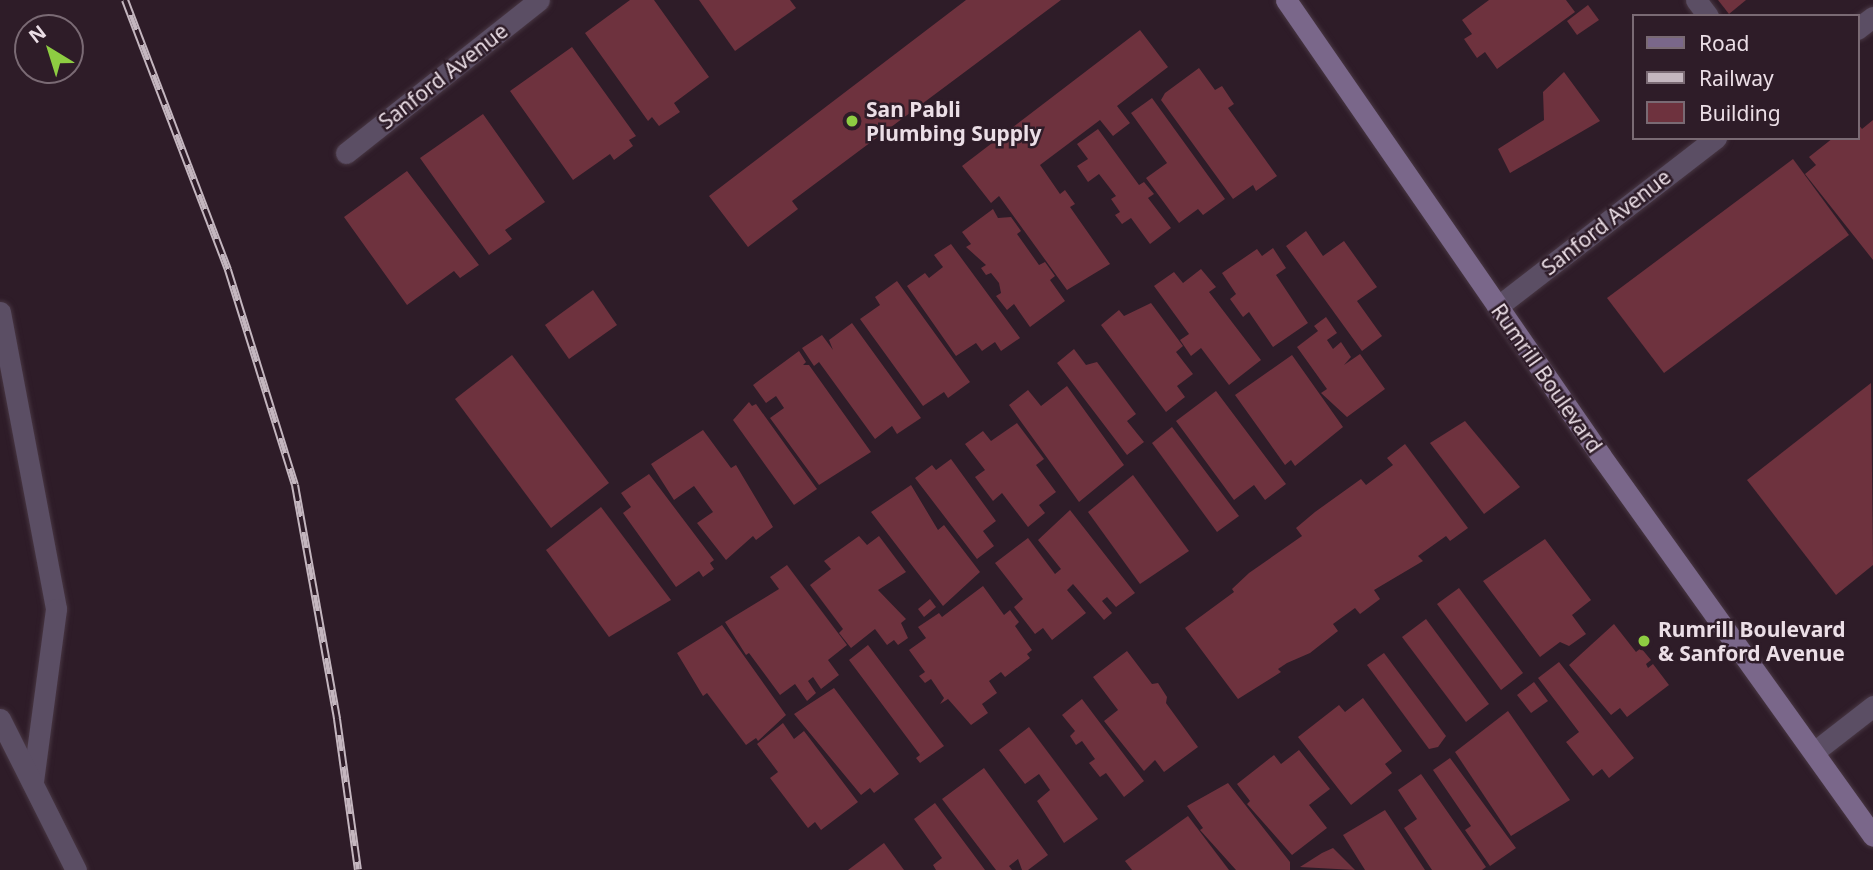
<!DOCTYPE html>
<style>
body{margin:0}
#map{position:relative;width:1873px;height:870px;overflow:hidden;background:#2e1c28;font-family:"Noto Sans",sans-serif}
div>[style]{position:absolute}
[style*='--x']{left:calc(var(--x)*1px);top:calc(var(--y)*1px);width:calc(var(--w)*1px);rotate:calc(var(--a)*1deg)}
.building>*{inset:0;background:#6e323e}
.roads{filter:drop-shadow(0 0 2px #483743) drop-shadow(0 0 2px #483743)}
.service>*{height:21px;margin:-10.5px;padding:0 10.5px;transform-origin:10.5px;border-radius:10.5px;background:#5b4e64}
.minor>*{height:21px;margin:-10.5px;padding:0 10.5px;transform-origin:10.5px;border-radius:10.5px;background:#5b4e64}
.secondary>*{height:21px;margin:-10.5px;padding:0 10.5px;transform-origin:10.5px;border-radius:10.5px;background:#7a678a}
.rail>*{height:8px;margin-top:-4px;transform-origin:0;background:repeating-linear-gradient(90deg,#2e1c28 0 16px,#c4b6bf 0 32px);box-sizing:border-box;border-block:2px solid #c4b6bf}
.dots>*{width:19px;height:19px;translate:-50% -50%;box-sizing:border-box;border:4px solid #2e1c28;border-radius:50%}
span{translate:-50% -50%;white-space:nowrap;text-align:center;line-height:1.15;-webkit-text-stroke:5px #2e1c28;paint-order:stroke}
.street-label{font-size:21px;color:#ebdee6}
.poi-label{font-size:21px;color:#ebdee6;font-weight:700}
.left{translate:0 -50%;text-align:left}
.legend{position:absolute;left:1632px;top:14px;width:228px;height:126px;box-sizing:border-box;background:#2e1c28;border:2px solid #7a6a74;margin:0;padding:9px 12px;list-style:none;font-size:21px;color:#ebdee6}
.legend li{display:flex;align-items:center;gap:14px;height:35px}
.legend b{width:35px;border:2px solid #7a6a74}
.north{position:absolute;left:14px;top:14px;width:70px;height:70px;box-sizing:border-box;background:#2e1c28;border:2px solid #7a6a74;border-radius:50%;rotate:322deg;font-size:19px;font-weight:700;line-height:28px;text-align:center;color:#ebdee6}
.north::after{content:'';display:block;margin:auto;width:24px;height:32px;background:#8ecd42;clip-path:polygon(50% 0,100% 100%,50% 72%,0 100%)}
</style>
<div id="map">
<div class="building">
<i style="clip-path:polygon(630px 0,654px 0,709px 77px,674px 103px,680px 112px,659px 126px,652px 117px,648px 121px,585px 33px)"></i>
<i style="clip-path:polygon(699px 0,790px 0,796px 8px,735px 51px)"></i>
<i style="clip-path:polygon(966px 0,1061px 0,792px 201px,798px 209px,748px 247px,709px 196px)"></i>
<i style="clip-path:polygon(1489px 0,1566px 0,1575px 12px,1497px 69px,1485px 52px,1477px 58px,1464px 39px,1472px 34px,1462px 20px)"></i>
<i style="clip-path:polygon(1718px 0,1746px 0,1729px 14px)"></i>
<i style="clip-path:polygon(1588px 5px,1599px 20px,1577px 35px,1567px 21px)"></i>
<i style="clip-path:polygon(1140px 30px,1168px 67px,1117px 106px,1130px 123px,1113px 136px,1100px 120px,1040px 165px,1060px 194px,1065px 190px,1075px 204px,1070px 207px,1110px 264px,1067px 290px,999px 196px,991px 203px,962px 166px)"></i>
<i style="clip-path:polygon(572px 47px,636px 136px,629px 140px,633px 146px,614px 160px,610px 154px,573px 180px,510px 91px)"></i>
<i style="clip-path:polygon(1199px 68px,1215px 90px,1222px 86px,1234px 104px,1228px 108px,1277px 176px,1256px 191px,1253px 185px,1233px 199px,1161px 100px,1165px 93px)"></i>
<i style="clip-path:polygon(1564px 72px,1600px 121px,1510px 173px,1498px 149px,1544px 120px,1543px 92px)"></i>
<i style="clip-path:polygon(1152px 98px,1225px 199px,1203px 215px,1198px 209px,1179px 223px,1146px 178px,1167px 163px,1131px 113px)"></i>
<i style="clip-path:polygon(483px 114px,545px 202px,505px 230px,512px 239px,489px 255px,420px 158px)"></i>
<i style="clip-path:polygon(1873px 120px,1873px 260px,1805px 174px,1816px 165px,1809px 157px,1833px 138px,1857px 138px,1857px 123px,1862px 129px)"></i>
<i style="clip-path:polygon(1098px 129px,1139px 185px,1144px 182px,1154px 194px,1148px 198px,1171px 228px,1150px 244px,1131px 218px,1122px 224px,1115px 215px,1120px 212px,1111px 199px,1116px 196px,1099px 174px,1088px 182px,1077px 166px,1088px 159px,1077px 144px)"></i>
<i style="clip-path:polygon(1793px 159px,1849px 235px,1664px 373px,1607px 298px)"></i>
<i style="clip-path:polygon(407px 171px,479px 265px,460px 278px,454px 271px,407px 305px,344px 217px)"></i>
<i style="clip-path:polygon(993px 209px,998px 218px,1011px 217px,1021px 231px,1017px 234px,1039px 265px,1045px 262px,1055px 276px,1050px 280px,1065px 301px,1030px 327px,1014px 304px,1007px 310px,996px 296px,1001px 293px,999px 283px,991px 273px,986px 275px,981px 268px,986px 265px,966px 247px,971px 244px,962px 232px)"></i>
<i style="clip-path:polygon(1306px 231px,1323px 256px,1344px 241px,1377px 287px,1357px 301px,1382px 336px,1362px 351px,1286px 246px)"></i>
<i style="clip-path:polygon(951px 244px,1020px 338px,1001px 351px,995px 342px,982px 351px,976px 343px,956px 356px,907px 286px,925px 273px,929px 278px,943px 267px,934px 255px)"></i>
<i style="clip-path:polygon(1273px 248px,1286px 268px,1276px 275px,1308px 323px,1273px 347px,1249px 312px,1243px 317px,1230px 299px,1236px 294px,1222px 273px,1257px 249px,1262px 256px)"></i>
<i style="clip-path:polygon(1201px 269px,1216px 287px,1209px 292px,1261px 360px,1229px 385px,1201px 348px,1191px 356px,1180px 340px,1189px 334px,1154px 286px,1174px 272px,1183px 283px)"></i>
<i style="clip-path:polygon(897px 281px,970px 382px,948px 398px,944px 392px,923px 406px,860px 319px,880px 305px,875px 297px)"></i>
<i style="clip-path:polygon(593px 290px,617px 325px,569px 359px,545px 325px)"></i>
<i style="clip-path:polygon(1151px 303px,1183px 346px,1176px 352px,1193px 374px,1177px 386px,1185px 397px,1166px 412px,1101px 325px,1119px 310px,1124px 316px)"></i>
<i style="clip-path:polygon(1326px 317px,1337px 333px,1327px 340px,1333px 349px,1341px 342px,1351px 357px,1344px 365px,1360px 354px,1385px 389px,1347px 417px,1321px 393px,1327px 389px,1297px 347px,1318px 331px,1314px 326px)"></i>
<i style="clip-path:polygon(852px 323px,921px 418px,897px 434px,892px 426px,875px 439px,819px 362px,814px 366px,802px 348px,822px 335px,833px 350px,829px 340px)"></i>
<i style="clip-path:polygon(1074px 349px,1086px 365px,1097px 362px,1136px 414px,1127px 421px,1144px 442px,1127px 455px,1057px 363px)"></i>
<i style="clip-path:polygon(799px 351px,806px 362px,803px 365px,809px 365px,871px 452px,819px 485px,770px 418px,784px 408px,776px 396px,766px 403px,753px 385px)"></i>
<i style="clip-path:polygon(512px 355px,609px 483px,551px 528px,455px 399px)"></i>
<i style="clip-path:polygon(1292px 355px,1343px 427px,1295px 466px,1291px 460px,1285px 465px,1235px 395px)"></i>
<i style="clip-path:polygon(1871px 383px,1873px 565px,1836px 595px,1747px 480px)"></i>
<i style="clip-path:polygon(1067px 386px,1124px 465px,1079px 502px,1009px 405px,1028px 390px,1041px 406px)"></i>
<i style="clip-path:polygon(1216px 391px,1286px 484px,1265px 500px,1254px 485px,1234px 500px,1176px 421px)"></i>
<i style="clip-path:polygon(749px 402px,752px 406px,756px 404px,817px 489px,794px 505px,733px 420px)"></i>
<i style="clip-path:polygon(1465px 421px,1520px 487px,1484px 514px,1430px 443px)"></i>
<i style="clip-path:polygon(1017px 423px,1044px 459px,1036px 465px,1056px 492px,1039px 505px,1045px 513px,1028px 527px,1002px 493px,993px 501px,975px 477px,985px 470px,965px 444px,983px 431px,991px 441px)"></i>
<i style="clip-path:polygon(1172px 427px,1239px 516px,1217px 532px,1152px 443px)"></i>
<i style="clip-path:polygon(703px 430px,731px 468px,736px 465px,773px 527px,756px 540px,753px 536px,726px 560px,697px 523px,713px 512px,694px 486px,674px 500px,651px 464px)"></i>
<i style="clip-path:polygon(1405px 444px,1468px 528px,1450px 541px,1446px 536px,1418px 556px,1423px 561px,1374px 590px,1380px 599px,1360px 614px,1355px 608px,1333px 624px,1338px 631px,1310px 653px,1287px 663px,1278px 669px,1281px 672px,1238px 699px,1185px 628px,1234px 592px,1232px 589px,1249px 573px,1302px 536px,1296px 528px,1315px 512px,1361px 479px,1366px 485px,1393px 465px,1387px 458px)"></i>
<i style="clip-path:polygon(951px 459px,996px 521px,983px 531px,994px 546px,977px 559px,915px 478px,932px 465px,936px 470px)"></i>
<i style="clip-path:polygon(649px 474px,714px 560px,710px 563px,714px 569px,703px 577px,699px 571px,676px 587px,623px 513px,631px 507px,621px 493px)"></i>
<i style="clip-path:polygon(1133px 475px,1189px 551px,1140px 584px,1088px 512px)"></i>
<i style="clip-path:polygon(911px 485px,938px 530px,944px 525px,980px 572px,943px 606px,871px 512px)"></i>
<i style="clip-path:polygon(601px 507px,671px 600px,609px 637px,546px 550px)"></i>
<i style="clip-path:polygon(1070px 510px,1135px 593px,1116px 607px,1107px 597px,1102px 601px,1112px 613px,1104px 620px,1073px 584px,1067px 590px,1086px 613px,1052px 640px,1043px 628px,1035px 634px,1014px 607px,1023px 599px,995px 563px,1028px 538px,1055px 574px,1061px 569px,1038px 540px)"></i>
<i style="clip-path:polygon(859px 536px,867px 545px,879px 536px,906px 572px,878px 590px,906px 619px,901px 623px,908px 638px,898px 645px,894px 640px,887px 645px,875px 629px,851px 648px,839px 633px,843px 629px,810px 585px,831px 569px,824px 561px)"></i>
<i style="clip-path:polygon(1545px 539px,1591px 600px,1572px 615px,1586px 634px,1569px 646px,1560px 642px,1540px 657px,1483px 581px)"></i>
<i style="clip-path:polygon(787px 565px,847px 645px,828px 660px,839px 675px,821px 689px,813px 677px,808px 681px,816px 693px,807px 701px,795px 684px,780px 695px,749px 653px,746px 655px,725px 622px,779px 589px,770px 577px)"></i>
<i style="clip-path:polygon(983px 586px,1004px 615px,1010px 610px,1019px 622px,1015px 626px,1032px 650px,1027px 654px,1030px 658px,1005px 677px,1001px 672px,989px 681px,997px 693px,982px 704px,988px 713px,971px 725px,948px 699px,940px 704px,944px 698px,931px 679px,925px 683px,919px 676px,925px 672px,909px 650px,926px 638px,918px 627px,939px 613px,942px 617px)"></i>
<i style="clip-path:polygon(1459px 588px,1523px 673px,1501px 690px,1437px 604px)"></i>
<i style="clip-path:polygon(930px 599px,936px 607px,924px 617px,918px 609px)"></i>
<i style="clip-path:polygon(1426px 619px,1489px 704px,1466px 722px,1402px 637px)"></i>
<i style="clip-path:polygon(1614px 624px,1636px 652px,1641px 648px,1651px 660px,1646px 664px,1648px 668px,1653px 664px,1669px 685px,1627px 717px,1620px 708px,1611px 715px,1569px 665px)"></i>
<i style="clip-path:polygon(722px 625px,786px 715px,758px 741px,756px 738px,746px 745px,707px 693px,703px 696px,677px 653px)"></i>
<i style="clip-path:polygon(868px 645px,944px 746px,920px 763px,916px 758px,920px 755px,849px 660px)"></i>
<i style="clip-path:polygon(1127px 651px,1152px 684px,1158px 683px,1167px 697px,1166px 703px,1198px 747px,1164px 772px,1155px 760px,1144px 771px,1104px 721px,1118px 710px,1093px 677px)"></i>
<i style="clip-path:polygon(1384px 653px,1446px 736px,1438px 747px,1429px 749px,1367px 665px)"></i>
<i style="clip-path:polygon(1559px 662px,1634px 758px,1609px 778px,1602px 769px,1593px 776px,1566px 742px,1579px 732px,1538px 678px)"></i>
<i style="clip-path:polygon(1534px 682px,1548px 701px,1531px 713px,1517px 695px)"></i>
<i style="clip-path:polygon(834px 688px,899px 774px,874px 793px,870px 788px,861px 795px,794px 714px)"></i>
<i style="clip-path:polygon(1363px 698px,1402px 751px,1385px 764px,1392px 773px,1351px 805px,1298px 737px,1339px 705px,1345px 712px)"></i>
<i style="clip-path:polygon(1082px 699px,1144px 781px,1124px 797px,1106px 773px,1100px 777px,1089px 763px,1095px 759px,1082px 741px,1076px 745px,1070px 736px,1075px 731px,1062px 715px)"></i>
<i style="clip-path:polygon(1508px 711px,1570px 800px,1511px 836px,1455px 752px)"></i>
<i style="clip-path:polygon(783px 723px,794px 739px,804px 731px,858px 802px,821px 830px,815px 822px,808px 828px,770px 778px,778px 772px,757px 744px)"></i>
<i style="clip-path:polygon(1029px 727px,1098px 819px,1064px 843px,1037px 801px,1050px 790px,1039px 774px,1025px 784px,999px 750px)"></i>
<i style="clip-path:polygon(1299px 750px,1330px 789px,1309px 805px,1327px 828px,1292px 855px,1247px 804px,1250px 801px,1237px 784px,1274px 755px,1281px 764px)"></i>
<i style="clip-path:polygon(1450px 758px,1516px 848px,1490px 866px,1465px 830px,1471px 826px,1433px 770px)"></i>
<i style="clip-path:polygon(984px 768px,1048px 855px,1028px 870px,1022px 870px,1018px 859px,1009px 866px,1012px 870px,996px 870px,942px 799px)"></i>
<i style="clip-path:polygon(1421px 774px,1486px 867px,1482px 870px,1432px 870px,1404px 828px,1417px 819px,1398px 790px)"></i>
<i style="clip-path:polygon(1228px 783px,1290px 862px,1290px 870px,1236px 870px,1200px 830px,1203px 828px,1187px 806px)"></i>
<i style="clip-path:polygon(935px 803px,985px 870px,936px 870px,933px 865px,942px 858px,914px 819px)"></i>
<i style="clip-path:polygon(1385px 810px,1425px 870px,1365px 870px,1343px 835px)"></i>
<i style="clip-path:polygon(1188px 816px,1229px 870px,1132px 870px,1125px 861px)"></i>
<i style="clip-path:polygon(884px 843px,904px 870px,848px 870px)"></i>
<i style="clip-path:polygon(1333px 848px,1355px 870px,1300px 867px,1322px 853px)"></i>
</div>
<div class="roads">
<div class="service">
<i style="--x:1696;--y:0;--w:20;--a:53"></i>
<i style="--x:0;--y:312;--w:302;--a:79.3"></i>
<i style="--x:56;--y:609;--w:174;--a:97.6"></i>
<i style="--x:0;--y:719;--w:169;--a:63.3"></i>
</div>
<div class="minor">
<i style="--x:1857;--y:29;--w:20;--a:-37"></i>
<i style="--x:346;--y:153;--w:246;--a:-38.4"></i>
<i style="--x:1497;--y:307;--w:277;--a:-37.7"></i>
<i style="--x:1814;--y:752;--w:75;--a:-37.9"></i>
</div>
<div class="secondary">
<i style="--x:1286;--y:0;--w:554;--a:55.36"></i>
<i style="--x:1601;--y:456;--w:467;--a:54.4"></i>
</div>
</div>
<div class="rail">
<i style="--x:125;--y:0;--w:289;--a:69.1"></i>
<i style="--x:228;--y:270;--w:225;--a:72.7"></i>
<i style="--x:295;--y:485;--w:238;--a:79.8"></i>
<i style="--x:337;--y:719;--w:152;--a:82.1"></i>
</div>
<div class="dots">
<i style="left:852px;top:121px;background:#8ecd42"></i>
<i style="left:1644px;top:641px;background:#8ecd42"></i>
</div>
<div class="street-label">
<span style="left:443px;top:76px;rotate:-38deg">Sanford Avenue</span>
<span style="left:1606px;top:222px;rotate:-38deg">Sanford Avenue</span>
<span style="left:1547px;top:378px;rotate:55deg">Rumrill Boulevard</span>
</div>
<div class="poi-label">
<span class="left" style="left:866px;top:121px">San Pabli<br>Plumbing Supply</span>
<span class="left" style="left:1658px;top:641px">Rumrill Boulevard<br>&amp; Sanford Avenue</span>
</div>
<ul class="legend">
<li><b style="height:9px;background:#7a678a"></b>Road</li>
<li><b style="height:9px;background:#c4b6bf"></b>Railway</li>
<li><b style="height:19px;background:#6e323e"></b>Building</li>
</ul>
<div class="north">N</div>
</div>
